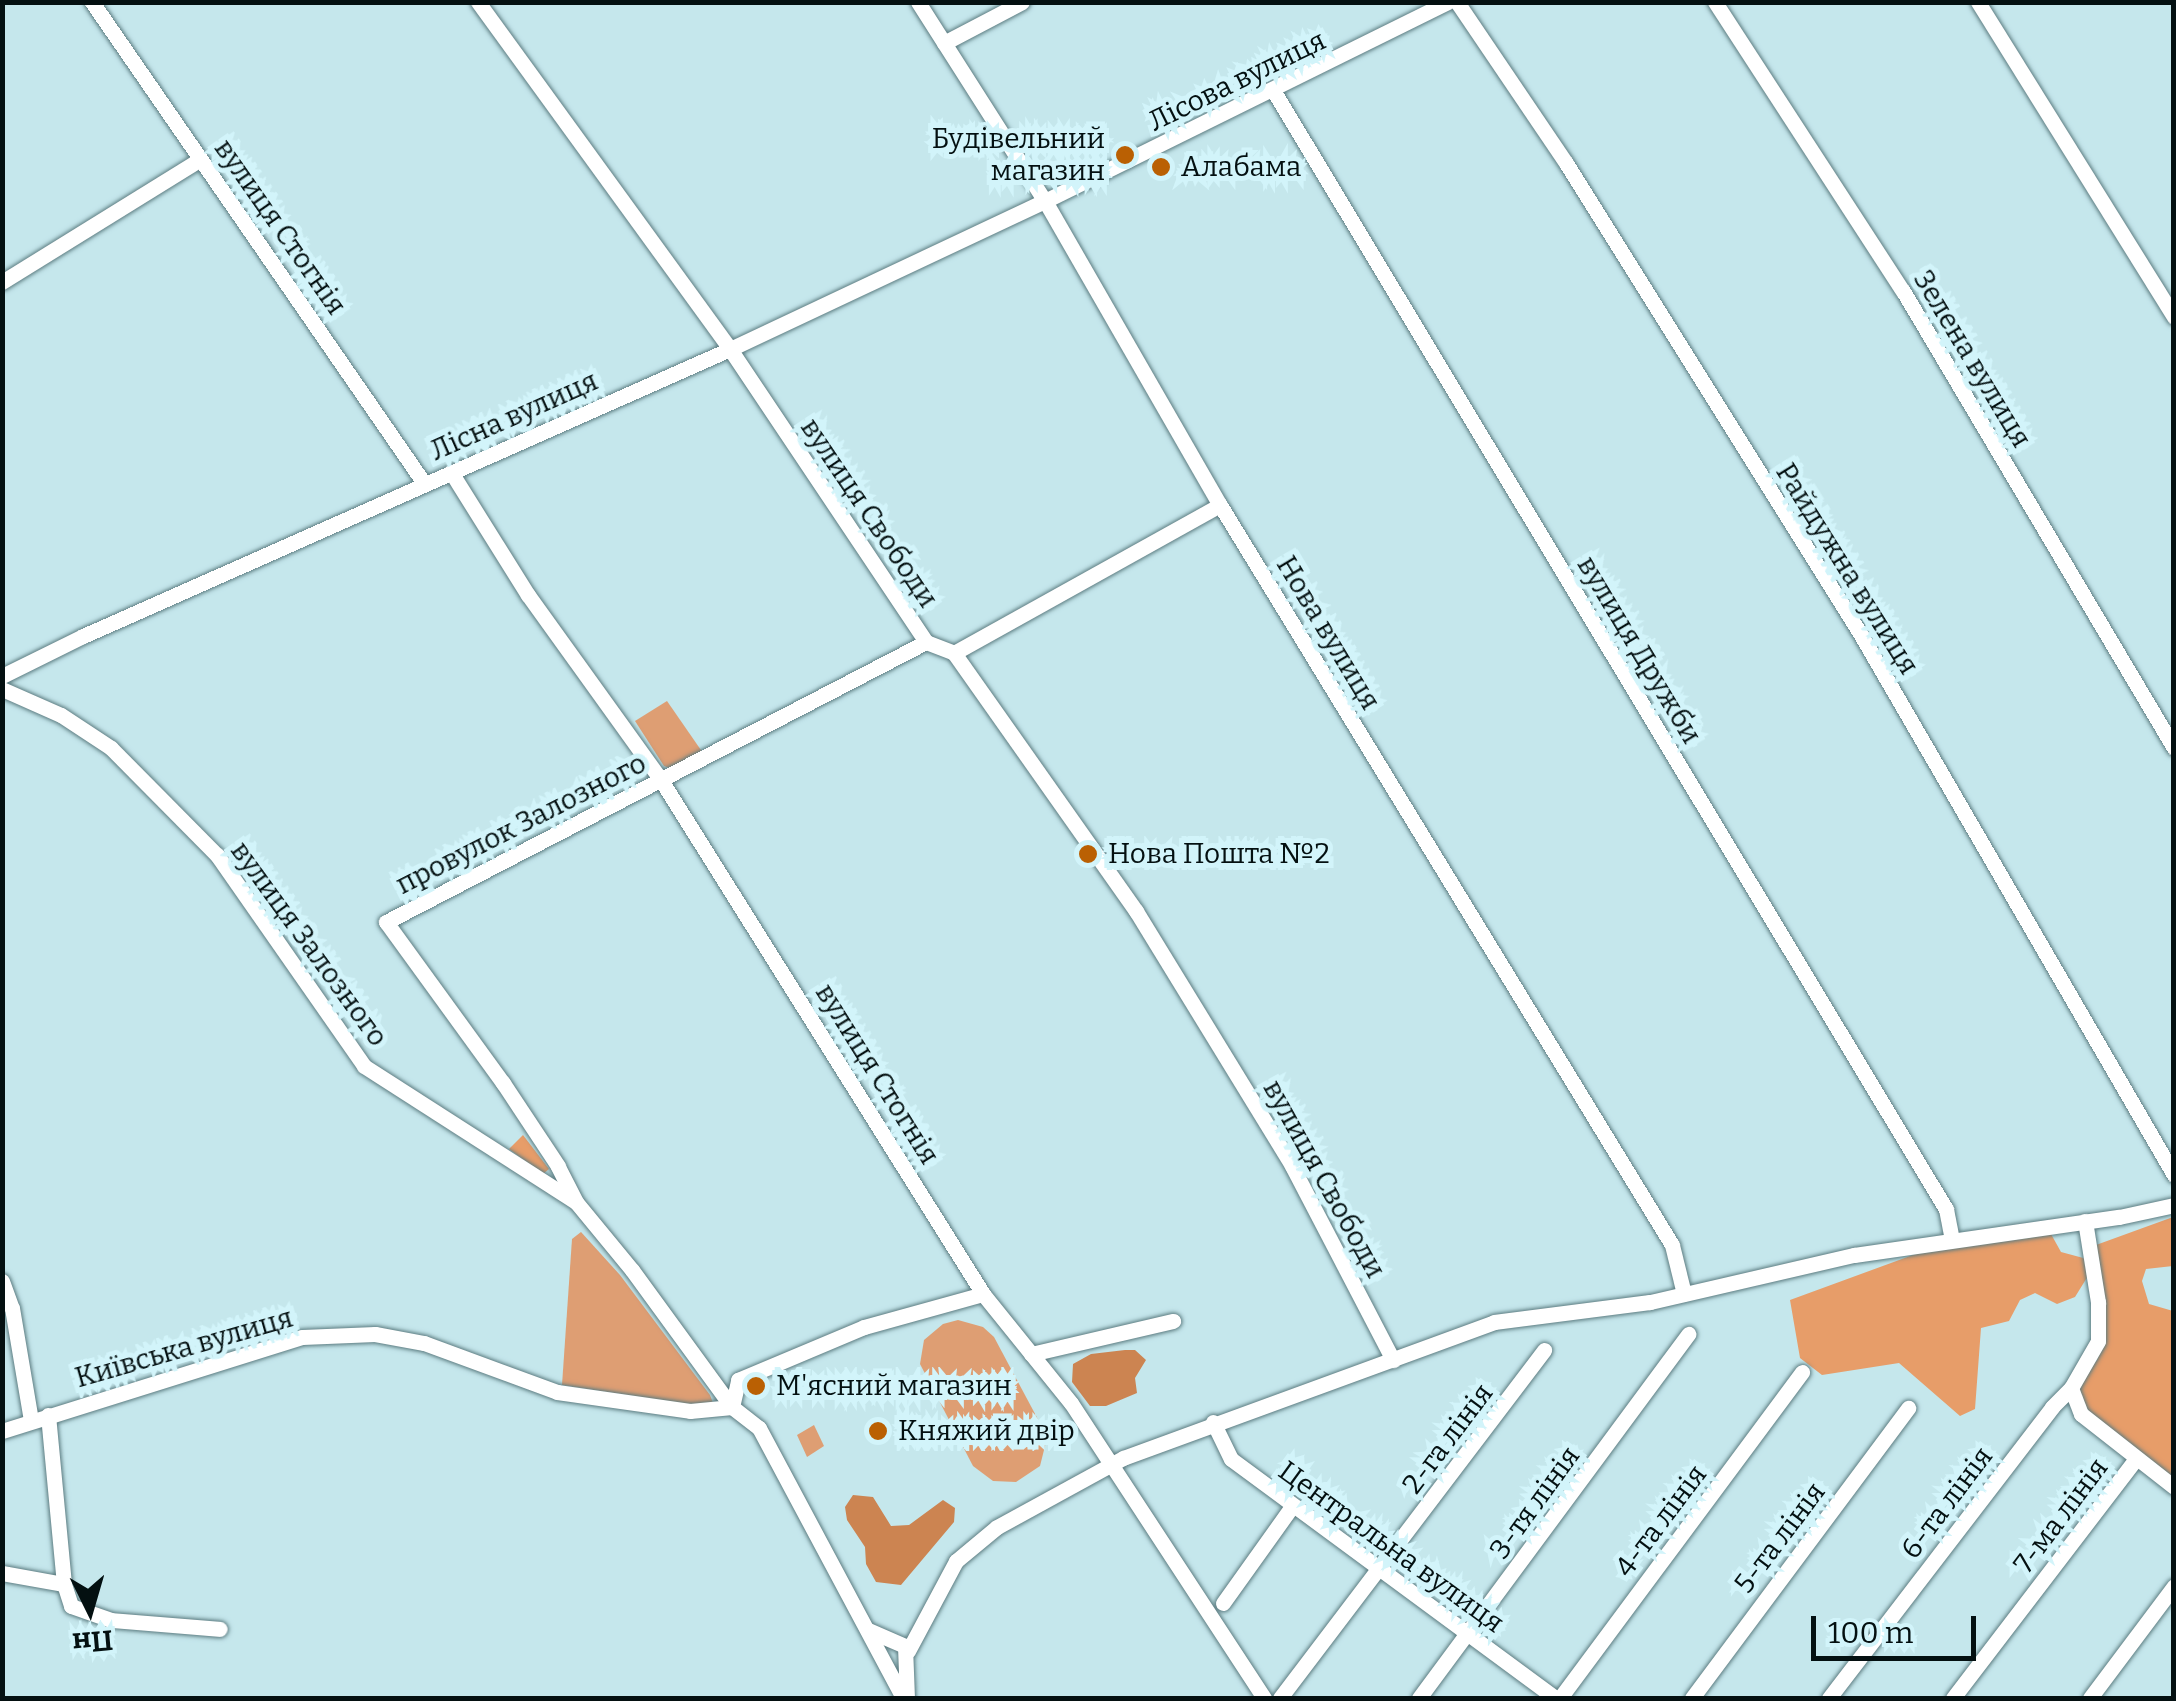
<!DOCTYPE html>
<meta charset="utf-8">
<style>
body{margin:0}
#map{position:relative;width:2176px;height:1701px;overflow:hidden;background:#c5e7ec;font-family:Bitter,serif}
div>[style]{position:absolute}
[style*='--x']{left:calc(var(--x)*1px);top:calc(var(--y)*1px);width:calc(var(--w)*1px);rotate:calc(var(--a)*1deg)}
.green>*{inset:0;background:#de9e73}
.forest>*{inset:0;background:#e79d69}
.water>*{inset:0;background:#cc8451}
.roads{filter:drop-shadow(0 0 2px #5c7c81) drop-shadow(0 0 2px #5c7c81)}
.minor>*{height:15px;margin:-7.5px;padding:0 7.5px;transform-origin:7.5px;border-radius:7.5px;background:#fff}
.dots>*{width:28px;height:28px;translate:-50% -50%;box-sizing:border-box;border:5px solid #d2f4fa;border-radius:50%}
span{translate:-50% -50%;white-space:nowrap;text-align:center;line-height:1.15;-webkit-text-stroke:10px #d2f4fa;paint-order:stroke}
.street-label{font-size:28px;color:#041011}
.poi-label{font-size:28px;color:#041011}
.right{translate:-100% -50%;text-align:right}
.left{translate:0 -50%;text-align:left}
.frame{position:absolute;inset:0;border:5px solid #041011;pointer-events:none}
.north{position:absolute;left:40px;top:1561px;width:100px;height:100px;-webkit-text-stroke:8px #d2f4fa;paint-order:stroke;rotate:175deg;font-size:28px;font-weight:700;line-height:40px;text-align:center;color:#041011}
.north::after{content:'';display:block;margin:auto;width:35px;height:45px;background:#041011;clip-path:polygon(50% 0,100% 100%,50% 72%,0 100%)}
.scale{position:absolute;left:1811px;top:1616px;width:165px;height:45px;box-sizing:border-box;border:5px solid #041011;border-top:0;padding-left:12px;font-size:30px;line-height:35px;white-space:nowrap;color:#041011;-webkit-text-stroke:8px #d2f4fa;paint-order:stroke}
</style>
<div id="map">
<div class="green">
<i style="clip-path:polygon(667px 701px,703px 753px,672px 769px,664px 766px,635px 721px)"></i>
<i style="clip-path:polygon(581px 1232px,620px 1275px,710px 1395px,713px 1403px,708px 1408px,562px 1385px,572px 1239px)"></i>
<i style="clip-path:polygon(958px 1320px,983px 1327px,994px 1337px,1041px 1425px,1046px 1442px,1040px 1466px,1016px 1482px,993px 1481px,973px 1466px,920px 1364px,924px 1340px,943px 1324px)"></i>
<i style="clip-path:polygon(814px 1425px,824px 1446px,807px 1457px,797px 1435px)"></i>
</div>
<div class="forest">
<i style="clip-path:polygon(523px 1135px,549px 1169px,543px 1174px,509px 1149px)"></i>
<i style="clip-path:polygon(2173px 1217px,2173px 1266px,2146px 1269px,2142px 1281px,2149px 1304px,2173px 1311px,2173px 1479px,2084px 1410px,2075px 1387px,2097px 1360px,2106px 1331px,2096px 1245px)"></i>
<i style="clip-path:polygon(2051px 1234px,2061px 1252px,2087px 1259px,2088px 1276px,2075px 1297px,2057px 1304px,2035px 1293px,2020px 1300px,2009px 1321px,1981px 1328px,1975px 1409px,1960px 1416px,1899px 1363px,1822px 1375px,1800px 1358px,1790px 1300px,1921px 1252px)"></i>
</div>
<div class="water">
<i style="clip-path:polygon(1125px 1350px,1135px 1350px,1146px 1360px,1135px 1378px,1137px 1393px,1106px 1406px,1090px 1406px,1072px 1382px,1073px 1364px,1091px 1354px)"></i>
<i style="clip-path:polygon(853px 1495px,873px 1497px,891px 1526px,909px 1525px,943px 1500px,955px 1508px,954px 1522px,901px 1585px,876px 1582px,866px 1564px,865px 1547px,847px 1520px,845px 1507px)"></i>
</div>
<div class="roads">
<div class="minor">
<i style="--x:92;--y:2;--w:584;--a:55.39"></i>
<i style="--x:478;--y:2;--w:429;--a:54"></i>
<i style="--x:730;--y:349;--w:353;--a:56.2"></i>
<i style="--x:926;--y:642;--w:30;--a:21"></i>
<i style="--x:954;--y:653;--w:316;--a:54.8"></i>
<i style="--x:1136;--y:911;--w:299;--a:58.5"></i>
<i style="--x:1292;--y:1166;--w:219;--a:62.5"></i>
<i style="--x:918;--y:2;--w:236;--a:57.5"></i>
<i style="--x:1045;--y:201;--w:351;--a:60.1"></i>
<i style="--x:1220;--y:505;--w:867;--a:58.58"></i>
<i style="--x:1672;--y:1245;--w:50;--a:76.2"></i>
<i style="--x:1457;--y:2;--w:194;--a:55.9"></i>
<i style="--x:1566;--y:163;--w:557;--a:57.99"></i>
<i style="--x:1861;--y:635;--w:624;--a:59.9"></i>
<i style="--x:1715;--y:2;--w:345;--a:57"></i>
<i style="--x:1903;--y:291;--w:531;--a:59.33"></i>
<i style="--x:1978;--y:2;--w:371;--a:58.1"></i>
<i style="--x:944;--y:43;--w:88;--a:-27.7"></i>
<i style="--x:1273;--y:90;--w:1306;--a:58.98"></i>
<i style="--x:1946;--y:1209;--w:31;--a:79"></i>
<i style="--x:2;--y:282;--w:233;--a:-31.8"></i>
<i style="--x:451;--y:472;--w:145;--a:58"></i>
<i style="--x:528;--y:595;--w:228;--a:54.3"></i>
<i style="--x:661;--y:780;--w:607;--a:57.93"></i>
<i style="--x:983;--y:1294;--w:140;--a:51.1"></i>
<i style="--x:1071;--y:1403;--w:353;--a:56.8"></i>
<i style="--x:954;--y:653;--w:304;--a:-29.1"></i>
<i style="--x:2;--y:676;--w:90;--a:-26.3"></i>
<i style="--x:83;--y:636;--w:708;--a:-23.92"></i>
<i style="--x:730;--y:349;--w:348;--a:-25.2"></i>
<i style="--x:1045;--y:201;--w:449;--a:-26.3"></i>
<i style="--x:2;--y:689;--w:64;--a:23.8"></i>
<i style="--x:61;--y:715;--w:60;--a:33.4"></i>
<i style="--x:111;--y:748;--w:151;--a:45.3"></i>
<i style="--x:217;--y:855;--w:257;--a:55.1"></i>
<i style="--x:364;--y:1066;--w:252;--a:32.7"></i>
<i style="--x:576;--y:1202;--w:88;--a:50.5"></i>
<i style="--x:632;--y:1270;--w:170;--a:53.9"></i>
<i style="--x:732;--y:1407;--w:34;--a:38"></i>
<i style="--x:759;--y:1428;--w:306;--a:61.9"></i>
<i style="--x:575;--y:1200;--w:38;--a:-117"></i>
<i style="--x:558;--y:1166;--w:100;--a:-123.5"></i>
<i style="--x:503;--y:1083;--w:199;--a:-126"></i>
<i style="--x:386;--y:922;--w:608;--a:-27.41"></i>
<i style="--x:2;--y:1281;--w:29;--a:70"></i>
<i style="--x:12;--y:1308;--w:114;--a:80.4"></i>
<i style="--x:1031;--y:1354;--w:146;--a:-13.1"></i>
<i style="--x:2071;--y:1388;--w:28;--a:69"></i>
<i style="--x:2081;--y:1414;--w:118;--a:38.1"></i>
<i style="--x:732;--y:1407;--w:28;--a:-77"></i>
<i style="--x:738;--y:1380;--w:137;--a:-22.8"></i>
<i style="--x:864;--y:1327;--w:123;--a:-15.5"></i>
<i style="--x:48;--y:1415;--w:170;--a:84.6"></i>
<i style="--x:1213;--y:1422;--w:41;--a:64.1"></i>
<i style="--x:1231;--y:1459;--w:403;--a:36.4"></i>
<i style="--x:2;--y:1431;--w:314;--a:-17.4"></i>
<i style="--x:302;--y:1337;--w:73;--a:-2.4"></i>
<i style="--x:375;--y:1334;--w:50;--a:10.4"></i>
<i style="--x:424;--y:1343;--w:142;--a:20.2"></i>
<i style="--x:557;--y:1392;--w:134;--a:8.1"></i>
<i style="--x:690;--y:1411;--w:42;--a:-5.4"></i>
<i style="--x:2;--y:1573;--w:63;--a:10.1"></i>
<i style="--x:64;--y:1584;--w:23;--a:72"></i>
<i style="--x:71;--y:1606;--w:42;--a:19.3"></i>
<i style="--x:111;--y:1620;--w:109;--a:4.7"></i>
<i style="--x:1223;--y:1603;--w:120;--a:-54.5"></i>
<i style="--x:868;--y:1630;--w:40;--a:23.4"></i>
<i style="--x:905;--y:1646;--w:52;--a:87.8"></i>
<i style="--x:908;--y:1651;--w:102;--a:-61.9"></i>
<i style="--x:956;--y:1561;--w:53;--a:-39.7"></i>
<i style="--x:997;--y:1527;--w:144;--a:-28.7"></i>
<i style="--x:1123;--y:1458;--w:395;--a:-20.1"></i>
<i style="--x:1494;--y:1322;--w:157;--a:-7.3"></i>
<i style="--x:1650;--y:1302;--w:209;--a:-13"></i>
<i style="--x:1854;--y:1255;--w:268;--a:-8.2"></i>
<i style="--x:2119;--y:1217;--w:56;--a:-12.3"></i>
<i style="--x:1280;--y:1698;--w:437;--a:-52.8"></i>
<i style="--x:1419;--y:1698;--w:453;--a:-53.5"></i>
<i style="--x:1560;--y:1698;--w:406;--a:-53.4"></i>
<i style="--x:1692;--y:1698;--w:362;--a:-53.3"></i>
<i style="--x:1829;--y:1698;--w:367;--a:-52.5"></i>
<i style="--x:2052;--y:1407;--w:27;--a:-45"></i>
<i style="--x:2071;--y:1388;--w:54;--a:-60.1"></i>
<i style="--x:2098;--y:1341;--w:39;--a:-90"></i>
<i style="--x:2098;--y:1302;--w:82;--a:-99.1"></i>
<i style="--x:1953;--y:1698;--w:301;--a:-52.6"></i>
<i style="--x:2090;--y:1698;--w:140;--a:-53.1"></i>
</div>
</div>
<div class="dots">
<i style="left:1125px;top:155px;background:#ba6003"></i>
<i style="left:1161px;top:167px;background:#ba6003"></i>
<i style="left:1088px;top:854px;background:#ba6003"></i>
<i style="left:756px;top:1386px;background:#ba6003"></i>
<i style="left:878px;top:1431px;background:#ba6003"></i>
</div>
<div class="street-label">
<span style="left:1237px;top:81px;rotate:-26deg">Лісова вулиця</span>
<span style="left:280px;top:227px;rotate:55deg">вулиця Стогнія</span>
<span style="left:1972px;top:359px;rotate:59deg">Зелена вулиця</span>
<span style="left:514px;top:416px;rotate:-24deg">Лісна вулиця</span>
<span style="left:869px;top:513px;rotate:56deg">вулиця Свободи</span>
<span style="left:1847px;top:569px;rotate:58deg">Райдужна вулиця</span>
<span style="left:1328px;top:633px;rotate:59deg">Нова вулиця</span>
<span style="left:1639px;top:650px;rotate:59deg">вулиця Дружби</span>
<span style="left:521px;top:824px;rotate:-27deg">провулок Залозного</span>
<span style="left:309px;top:944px;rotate:54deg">вулиця Залозного</span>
<span style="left:877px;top:1074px;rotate:58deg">вулиця Стогнія</span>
<span style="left:1324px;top:1179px;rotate:61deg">вулиця Свободи</span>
<span style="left:184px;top:1348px;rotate:-16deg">Київська вулиця</span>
<span style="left:1448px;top:1439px;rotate:-53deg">2-га лінія</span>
<span style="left:1535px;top:1503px;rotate:-54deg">3-тя лінія</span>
<span style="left:1947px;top:1503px;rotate:-53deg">6-та лінія</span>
<span style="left:2061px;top:1516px;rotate:-53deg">7-ма лінія</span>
<span style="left:1661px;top:1521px;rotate:-53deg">4-та лінія</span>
<span style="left:1780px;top:1538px;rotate:-53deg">5-та лінія</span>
<span style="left:1391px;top:1547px;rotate:36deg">Центральна вулиця</span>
</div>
<div class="poi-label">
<span class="right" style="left:1105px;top:155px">Будівельний<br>магазин</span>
<span class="left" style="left:1181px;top:167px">Алабама</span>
<span class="left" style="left:1108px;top:854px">Нова Пошта №2</span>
<span class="left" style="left:776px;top:1386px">М'ясний магазин</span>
<span class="left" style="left:898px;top:1431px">Княжий двір</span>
</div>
<div class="frame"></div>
<div class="north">Пн</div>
<div class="scale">100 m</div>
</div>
